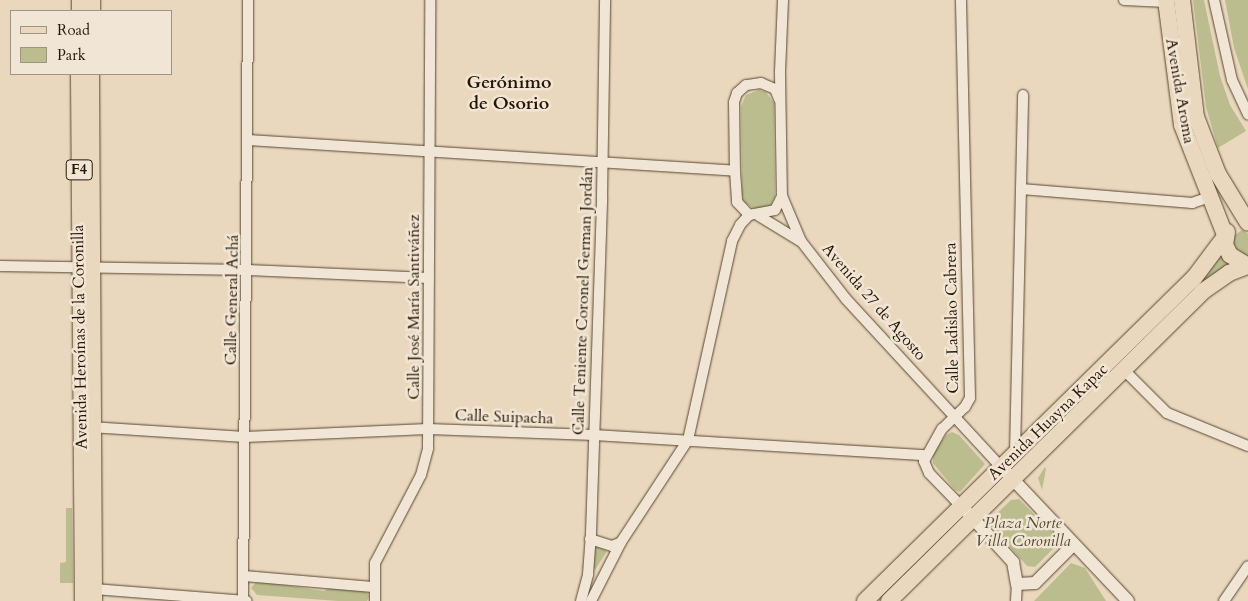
<!DOCTYPE html>
<meta charset="utf-8">
<style>
body{margin:0}
#map{position:relative;width:1248px;height:601px;overflow:hidden;background:#ead8be;font-family:Cardo,serif}
div>[style]{position:absolute}
[style*='--x']{left:calc(var(--x)*1px);top:calc(var(--y)*1px);width:calc(var(--w)*1px);rotate:calc(var(--a)*1deg)}
.green>*{inset:0;background:#bbbd8e}
.roads{filter:drop-shadow(0 0 1px #574630) drop-shadow(0 0 1px #574630)}
.minor>*{height:10px;margin:-5px;padding:0 5px;transform-origin:5px;border-radius:5px;background:#f1e6d5}
.tertiary>*{height:12px;margin:-6px;padding:0 6px;transform-origin:6px;border-radius:6px;background:#f1e6d5}
.primary>*{height:16px;margin:-8px;padding:0 8px;transform-origin:8px;border-radius:8px;background:#ead8be}
span{translate:-50% -50%;white-space:nowrap;text-align:center;line-height:1.15;-webkit-text-stroke:5px #f1e6d5;paint-order:stroke}
.shield-label span{padding:1px 4px;background:#f1e6d5;border:1px solid;border-radius:4px;-webkit-text-stroke-width:0}
.shield-label{font-size:15px;color:#261601;font-weight:700}
.street-label{font-size:16px;color:#261601}
.park-label{font-size:16px;color:#53482b;font-style:italic}
.neighbourhood-label{font-size:18px;color:#261601;font-weight:700}
.legend{position:absolute;left:10px;top:10px;width:162px;height:65px;box-sizing:border-box;background:#f1e6d5;border:1px solid #a09380;margin:0;padding:6px 9px;list-style:none;font-size:15px;color:#261601}
.legend li{display:flex;align-items:center;gap:10px;height:25px}
.legend b{width:25px;border:1px solid #a09380}
</style>
<div id="map">
<div class="green">
<i style="clip-path:polygon(1193px 0,1204px 0,1220px 76px,1230px 105px,1246px 131px,1218px 148px,1206px 107px)"></i>
<i style="clip-path:polygon(1225px 0,1248px 0,1248px 89px,1234px 48px)"></i>
<i style="clip-path:polygon(759px 90px,766px 92px,774px 103px,775px 197px,769px 208px,756px 210px,744px 202px,742px 195px,741px 106px,746px 95px)"></i>
<i style="clip-path:polygon(1242px 230px,1248px 234px,1248px 259px,1233px 246px,1232px 237px)"></i>
<i style="clip-path:polygon(1221px 250px,1232px 266px,1197px 288px,1200px 281px)"></i>
<i style="clip-path:polygon(952px 432px,959px 435px,985px 464px,960px 492px,955px 490px,933px 463px,933px 453px,946px 435px)"></i>
<i style="clip-path:polygon(1045px 467px,1046px 469px,1042px 490px,1038px 478px)"></i>
<i style="clip-path:polygon(1019px 499px,1055px 535px,1055px 547px,1035px 567px,1027px 566px,991px 526px,993px 517px,1011px 500px)"></i>
<i style="clip-path:polygon(66px 508px,72px 508px,73px 583px,60px 583px,60px 563px,66px 562px)"></i>
<i style="clip-path:polygon(595px 546px,607px 551px,595px 570px,594px 568px)"></i>
<i style="clip-path:polygon(1071px 563px,1085px 568px,1106px 601px,1034px 601px)"></i>
<i style="clip-path:polygon(257px 581px,324px 591px,332px 586px,366px 590px,369px 596px,367px 601px,338px 601px,257px 595px,251px 588px)"></i>
</div>
<div class="roads">
<div class="minor">
<i style="--x:783;--y:0;--w:73;--a:92.4"></i>
<i style="--x:780;--y:73;--w:123;--a:89.1"></i>
<i style="--x:782;--y:196;--w:49;--a:67.1"></i>
<i style="--x:801;--y:241;--w:73;--a:52.2"></i>
<i style="--x:846;--y:299;--w:230;--a:47.3"></i>
<i style="--x:1124;--y:0;--w:42;--a:2.7"></i>
<i style="--x:1214;--y:0;--w:82;--a:77.3"></i>
<i style="--x:1232;--y:80;--w:38;--a:65"></i>
<i style="--x:779;--y:99;--w:11;--a:-112"></i>
<i style="--x:775;--y:89;--w:15;--a:-157"></i>
<i style="--x:761;--y:83;--w:15;--a:172"></i>
<i style="--x:746;--y:85;--w:12;--a:138"></i>
<i style="--x:737;--y:93;--w:9;--a:108"></i>
<i style="--x:734;--y:102;--w:69;--a:89.2"></i>
<i style="--x:735;--y:171;--w:31;--a:86"></i>
<i style="--x:737;--y:202;--w:18;--a:47"></i>
<i style="--x:749;--y:215;--w:26;--a:-11"></i>
<i style="--x:775;--y:210;--w:16;--a:-63"></i>
<i style="--x:249;--y:140;--w:487;--a:3.6"></i>
<i style="--x:1021;--y:189;--w:172;--a:4.7"></i>
<i style="--x:1192;--y:203;--w:21;--a:-19"></i>
<i style="--x:759;--y:216;--w:48;--a:31.4"></i>
<i style="--x:0;--y:266;--w:248;--a:0.9"></i>
<i style="--x:248;--y:270;--w:181;--a:2.5"></i>
<i style="--x:1123;--y:369;--w:62;--a:45"></i>
<i style="--x:1167;--y:413;--w:87;--a:22.2"></i>
<i style="--x:90;--y:427;--w:155;--a:3.7"></i>
<i style="--x:245;--y:437;--w:183;--a:-2.5"></i>
<i style="--x:428;--y:429;--w:166;--a:2.1"></i>
<i style="--x:594;--y:435;--w:332;--a:3.5"></i>
<i style="--x:1015;--y:453;--w:358;--a:-88.7"></i>
<i style="--x:961;--y:506;--w:46;--a:-134.1"></i>
<i style="--x:929;--y:473;--w:13;--a:-113"></i>
<i style="--x:924;--y:461;--w:37;--a:-61"></i>
<i style="--x:942;--y:429;--w:32;--a:-44"></i>
<i style="--x:965;--y:407;--w:10;--a:-61"></i>
<i style="--x:970;--y:398;--w:398;--a:-91.3"></i>
<i style="--x:590;--y:539;--w:23;--a:18"></i>
<i style="--x:612;--y:546;--w:9;--a:-21"></i>
<i style="--x:244;--y:576;--w:129;--a:4.9"></i>
<i style="--x:94;--y:589;--w:153;--a:4.5"></i>
<i style="--x:243;--y:601;--w:601;--a:-89.52"></i>
<i style="--x:375;--y:601;--w:38;--a:-90"></i>
<i style="--x:375;--y:563;--w:99;--a:-62.4"></i>
<i style="--x:421;--y:475;--w:28;--a:-75"></i>
<i style="--x:428;--y:448;--w:448;--a:-89.7"></i>
<i style="--x:581;--y:601;--w:28;--a:-75"></i>
<i style="--x:588;--y:574;--w:40;--a:-85.7"></i>
<i style="--x:591;--y:534;--w:337;--a:-88.1"></i>
<i style="--x:602;--y:197;--w:197;--a:-89.1"></i>
<i style="--x:591;--y:601;--w:66;--a:-63"></i>
<i style="--x:621;--y:542;--w:122;--a:-56.7"></i>
<i style="--x:688;--y:440;--w:204;--a:-77.5"></i>
<i style="--x:732;--y:241;--w:18;--a:-63"></i>
<i style="--x:740;--y:225;--w:13;--a:-48"></i>
<i style="--x:1016;--y:601;--w:17;--a:-87"></i>
<i style="--x:1224;--y:601;--w:42;--a:-55.6"></i>
</div>
<div class="tertiary">
<i style="--x:1007;--y:473;--w:176;--a:46.6"></i>
<i style="--x:968;--y:513;--w:67;--a:47.4"></i>
<i style="--x:1013;--y:562;--w:22;--a:80"></i>
<i style="--x:1017;--y:584;--w:18;--a:-3"></i>
<i style="--x:1035;--y:583;--w:54;--a:-45"></i>
</div>
<div class="primary">
<i style="--x:1166;--y:0;--w:126;--a:82.7"></i>
<i style="--x:1182;--y:125;--w:118;--a:68.6"></i>
<i style="--x:1182;--y:0;--w:118;--a:83.2"></i>
<i style="--x:1196;--y:117;--w:61;--a:68.9"></i>
<i style="--x:1218;--y:174;--w:57;--a:58.5"></i>
<i style="--x:80;--y:11;--w:11;--a:-90"></i>
<i style="--x:92;--y:11;--w:11;--a:-90"></i>
<i style="--x:79;--y:74;--w:527;--a:89.57"></i>
<i style="--x:91;--y:74;--w:527;--a:89.67"></i>
<i style="--x:1227;--y:232;--w:13;--a:99"></i>
<i style="--x:1225;--y:245;--w:11;--a:63"></i>
<i style="--x:1230;--y:255;--w:21;--a:31"></i>
<i style="--x:865;--y:601;--w:461;--a:-44.5"></i>
<i style="--x:1194;--y:278;--w:50;--a:-53.1"></i>
<i style="--x:889;--y:601;--w:440;--a:-44.6"></i>
<i style="--x:1202;--y:292;--w:33;--a:-35"></i>
<i style="--x:1229;--y:273;--w:19;--a:-21"></i>
</div>
</div>
<div class="shield-label">
<span style="left:79px;top:170px">F4</span>
</div>
<div class="street-label">
<span style="left:1180px;top:91px;rotate:80deg">Avenida Aroma</span>
<span style="left:232px;top:300px;rotate:-89deg">Calle General Achá</span>
<span style="left:583px;top:301px;rotate:-88deg">Calle Teniente Coronel German Jordán</span>
<span style="left:874px;top:302px;rotate:49deg">Avenida 27 de Agosto</span>
<span style="left:414px;top:307px;rotate:-90deg">Calle José María Santiváñez</span>
<span style="left:952px;top:318px;rotate:-91deg">Calle Ladislao Cabrera</span>
<span style="left:80px;top:337px;rotate:-91deg">Avenida Heroínas de la Coronilla</span>
<span style="left:504px;top:417px;rotate:2deg">Calle Suipacha</span>
<span style="left:1048px;top:422px;rotate:-44deg">Avenida Huayna Kapac</span>
</div>
<div class="park-label">
<span style="left:1023px;top:532px">Plaza Norte<br>Villa Coronilla</span>
</div>
<div class="neighbourhood-label">
<span style="left:509px;top:94px">Gerónimo<br>de Osorio</span>
</div>
<ul class="legend">
<li><b style="height:6px;background:#ead8be"></b>Road</li>
<li><b style="height:14px;background:#bbbd8e"></b>Park</li>
</ul>
</div>
